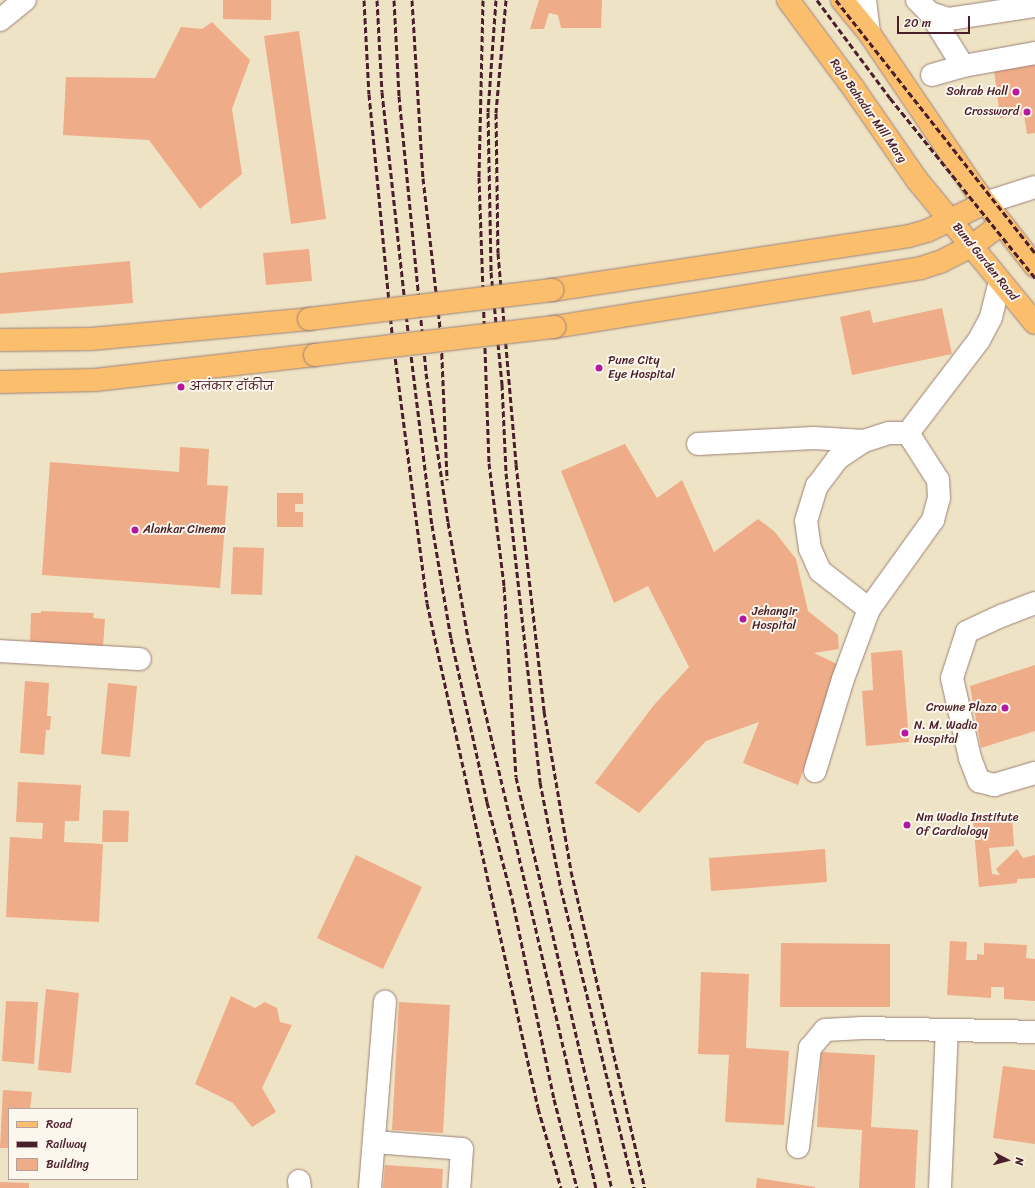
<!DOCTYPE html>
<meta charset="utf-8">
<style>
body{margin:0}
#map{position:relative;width:1035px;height:1188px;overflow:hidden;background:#efe3c5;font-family:Sriracha,"Playpen Sans Deva",sans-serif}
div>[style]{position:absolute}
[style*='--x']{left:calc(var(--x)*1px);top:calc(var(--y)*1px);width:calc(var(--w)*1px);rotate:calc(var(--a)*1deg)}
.building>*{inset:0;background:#efac88}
.roads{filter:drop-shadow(0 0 1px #9c8178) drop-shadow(0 0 1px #9c8178)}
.minor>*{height:22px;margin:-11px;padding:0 11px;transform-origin:11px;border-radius:11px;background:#fff}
.major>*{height:22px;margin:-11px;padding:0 11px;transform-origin:11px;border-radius:11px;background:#fabe6d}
.highway>*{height:22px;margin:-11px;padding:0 11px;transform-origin:11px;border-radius:11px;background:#fabe6d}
.rail>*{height:3px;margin-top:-1.5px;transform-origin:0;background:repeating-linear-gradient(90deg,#4a1f2b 0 6px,transparent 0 9px)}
.bridges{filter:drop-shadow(0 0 1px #9c8178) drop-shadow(0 0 1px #9c8178)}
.major-bridge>*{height:22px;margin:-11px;padding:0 11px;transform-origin:11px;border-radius:11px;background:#fabe6d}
.dots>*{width:11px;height:11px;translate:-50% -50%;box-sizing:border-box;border:2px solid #fbf7ec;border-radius:50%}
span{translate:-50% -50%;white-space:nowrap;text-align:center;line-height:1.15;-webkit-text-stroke:4px #fbf7ec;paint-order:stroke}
.poi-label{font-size:12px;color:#4a1f2b}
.right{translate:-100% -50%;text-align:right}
.left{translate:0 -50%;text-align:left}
.street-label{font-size:12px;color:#4a1f2b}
.legend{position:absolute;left:8px;top:1108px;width:130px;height:72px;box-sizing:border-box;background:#fbf7ec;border:1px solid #b4a19f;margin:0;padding:5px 7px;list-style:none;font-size:12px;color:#4a1f2b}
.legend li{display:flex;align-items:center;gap:8px;height:20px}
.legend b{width:20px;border:1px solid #b4a19f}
.north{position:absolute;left:987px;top:1140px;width:40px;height:40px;-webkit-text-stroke:3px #fbf7ec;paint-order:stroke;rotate:96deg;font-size:11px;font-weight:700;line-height:16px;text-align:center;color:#4a1f2b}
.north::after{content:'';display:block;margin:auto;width:14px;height:18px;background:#4a1f2b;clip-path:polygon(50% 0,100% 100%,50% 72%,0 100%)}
.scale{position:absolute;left:897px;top:16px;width:73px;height:18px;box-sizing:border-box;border:2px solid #4a1f2b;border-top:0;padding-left:5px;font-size:12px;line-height:14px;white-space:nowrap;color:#4a1f2b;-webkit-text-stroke:3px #fbf7ec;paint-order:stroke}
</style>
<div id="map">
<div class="building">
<i style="clip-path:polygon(223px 0,271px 0,271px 20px,223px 19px)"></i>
<i style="clip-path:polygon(539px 0,602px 0,601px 28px,561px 28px,558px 15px,549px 13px,544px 29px,530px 29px)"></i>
<i style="clip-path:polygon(212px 22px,250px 60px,232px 109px,242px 174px,200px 209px,149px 140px,63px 135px,66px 77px,155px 78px,181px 27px,202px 29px)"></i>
<i style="clip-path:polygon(299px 31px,326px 219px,291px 224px,264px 36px)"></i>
<i style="clip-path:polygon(1035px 64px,1035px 133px,1027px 134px,1024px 115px,1000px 118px,994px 70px)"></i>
<i style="clip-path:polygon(309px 249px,312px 281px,266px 285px,263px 253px)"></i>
<i style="clip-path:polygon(130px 261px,133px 303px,0 314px,0 273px)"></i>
<i style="clip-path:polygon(942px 308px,952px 354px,852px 375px,840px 317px,870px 310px,873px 323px)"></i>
<i style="clip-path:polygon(625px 444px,657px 498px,682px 480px,714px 552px,758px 519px,774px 531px,796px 559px,808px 611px,838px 635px,839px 649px,814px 653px,841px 666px,798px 785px,743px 763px,759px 722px,706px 741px,639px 813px,595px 783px,654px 705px,689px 667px,648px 586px,614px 603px,561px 471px)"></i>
<i style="clip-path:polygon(180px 447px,209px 449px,207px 485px,228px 486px,220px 588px,42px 575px,50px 462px,179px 472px)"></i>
<i style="clip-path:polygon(277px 493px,303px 493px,303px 504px,295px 504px,295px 512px,303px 512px,303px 527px,277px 527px)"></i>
<i style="clip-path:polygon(233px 547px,264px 548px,262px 595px,231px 594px)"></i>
<i style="clip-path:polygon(41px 611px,94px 613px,93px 618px,105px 619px,103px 647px,30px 644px,31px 613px,41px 613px)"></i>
<i style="clip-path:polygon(902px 650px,909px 742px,866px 746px,862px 691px,873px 690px,871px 653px)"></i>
<i style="clip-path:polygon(1035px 665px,1035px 731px,981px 748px,970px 686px)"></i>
<i style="clip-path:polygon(25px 681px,49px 683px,47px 716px,51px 716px,50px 730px,46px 730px,44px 755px,20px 753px)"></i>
<i style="clip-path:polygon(108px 683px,137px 686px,130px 757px,101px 754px)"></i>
<i style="clip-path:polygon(18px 782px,81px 785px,79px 821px,65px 821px,64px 842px,103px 844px,99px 922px,6px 917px,10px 837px,42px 839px,43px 823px,16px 822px)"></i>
<i style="clip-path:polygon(103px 810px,129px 811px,128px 842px,102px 842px)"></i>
<i style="clip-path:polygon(1012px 817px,1014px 846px,989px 848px,992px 874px,1000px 875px,996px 869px,1017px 849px,1023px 858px,1035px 855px,1035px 878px,1017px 879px,1017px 883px,979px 887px,973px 820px)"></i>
<i style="clip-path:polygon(825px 849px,827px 882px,711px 891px,709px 858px)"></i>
<i style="clip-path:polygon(356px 855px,422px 887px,383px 969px,317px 938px)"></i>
<i style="clip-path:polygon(950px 941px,967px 942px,966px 960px,977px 960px,977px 954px,984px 955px,984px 943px,1027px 945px,1026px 958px,1035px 959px,1035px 1001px,1004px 999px,1004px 987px,991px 987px,991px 998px,947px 995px)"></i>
<i style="clip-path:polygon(781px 943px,890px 944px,890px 1007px,780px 1007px)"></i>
<i style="clip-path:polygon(701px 972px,749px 974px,746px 1048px,789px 1051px,784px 1125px,725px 1122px,729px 1055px,698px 1054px)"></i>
<i style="clip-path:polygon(46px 989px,79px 993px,71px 1073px,38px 1070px)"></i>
<i style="clip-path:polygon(231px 996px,255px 1008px,265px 1002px,277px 1008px,280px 1022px,292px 1025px,262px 1088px,276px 1112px,252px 1127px,233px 1103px,195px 1084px)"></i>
<i style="clip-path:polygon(6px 1001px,38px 1002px,34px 1064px,2px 1061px)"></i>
<i style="clip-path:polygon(399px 1002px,450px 1005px,443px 1133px,392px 1130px)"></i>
<i style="clip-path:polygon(821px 1052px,875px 1055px,871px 1127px,918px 1130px,915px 1188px,859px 1188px,862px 1130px,817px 1127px)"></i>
<i style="clip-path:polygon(1003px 1066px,1035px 1070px,1035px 1144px,993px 1138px)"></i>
<i style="clip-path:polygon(3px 1090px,32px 1092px,30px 1109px,9px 1109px,9px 1148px,0 1148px)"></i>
<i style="clip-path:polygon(385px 1165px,443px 1169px,442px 1188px,383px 1188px)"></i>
<i style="clip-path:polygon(757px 1178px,815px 1187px,815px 1188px,756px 1188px)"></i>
<i style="clip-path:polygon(0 1182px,29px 1183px,29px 1188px,0 1188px)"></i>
</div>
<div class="roads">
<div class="minor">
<i style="--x:865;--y:0;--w:33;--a:83"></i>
<i style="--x:917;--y:0;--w:18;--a:45"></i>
<i style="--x:930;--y:13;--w:20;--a:18"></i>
<i style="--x:949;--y:19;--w:87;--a:-8.6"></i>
<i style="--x:930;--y:13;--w:62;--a:58.1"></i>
<i style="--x:0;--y:20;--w:32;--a:-39"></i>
<i style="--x:932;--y:75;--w:32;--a:-16"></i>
<i style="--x:963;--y:66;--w:73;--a:-10.2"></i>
<i style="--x:985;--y:203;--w:52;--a:-17.7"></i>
<i style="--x:908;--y:433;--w:117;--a:-52.6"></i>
<i style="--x:979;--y:340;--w:26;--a:-62"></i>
<i style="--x:991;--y:317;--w:36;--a:-76"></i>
<i style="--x:698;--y:444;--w:116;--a:-3"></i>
<i style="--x:814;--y:438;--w:50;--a:3.4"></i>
<i style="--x:1035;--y:603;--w:34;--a:159"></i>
<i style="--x:1003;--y:615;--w:40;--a:155"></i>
<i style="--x:967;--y:632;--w:48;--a:108.1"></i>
<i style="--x:952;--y:678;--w:82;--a:77.3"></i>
<i style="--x:970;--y:758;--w:25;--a:69"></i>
<i style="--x:979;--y:781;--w:16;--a:15"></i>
<i style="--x:994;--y:785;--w:43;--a:-16.3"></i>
<i style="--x:869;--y:609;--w:62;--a:-142.2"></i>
<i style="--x:820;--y:571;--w:24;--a:-114"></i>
<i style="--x:810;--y:549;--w:28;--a:-98"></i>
<i style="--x:806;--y:521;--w:37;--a:-73"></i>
<i style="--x:817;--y:486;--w:34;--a:-53"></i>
<i style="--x:837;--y:459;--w:32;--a:-34"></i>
<i style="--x:864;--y:441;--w:26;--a:-18"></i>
<i style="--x:889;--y:433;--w:19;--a:0"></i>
<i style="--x:0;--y:651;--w:140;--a:3.3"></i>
<i style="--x:815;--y:771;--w:96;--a:-73.1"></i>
<i style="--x:843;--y:679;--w:75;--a:-69.6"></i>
<i style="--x:869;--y:609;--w:110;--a:-54.3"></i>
<i style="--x:933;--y:520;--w:23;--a:-75"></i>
<i style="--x:939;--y:498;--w:18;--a:-93"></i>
<i style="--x:938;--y:480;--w:56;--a:-122.6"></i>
<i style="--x:374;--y:1142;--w:88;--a:4.5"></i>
<i style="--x:462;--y:1149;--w:39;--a:94"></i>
<i style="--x:798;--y:1147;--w:100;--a:-83.1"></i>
<i style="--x:810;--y:1048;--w:23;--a:-50"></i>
<i style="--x:825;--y:1030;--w:38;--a:-3"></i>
<i style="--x:863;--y:1028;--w:172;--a:1.3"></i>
<i style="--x:299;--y:1181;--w:7;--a:82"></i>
<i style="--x:370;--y:1188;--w:187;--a:-85.4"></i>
<i style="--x:940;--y:1188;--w:158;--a:-87.5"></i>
</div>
<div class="major">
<i style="--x:552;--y:290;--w:361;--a:-8.6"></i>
<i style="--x:909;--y:236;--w:19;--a:-16"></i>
<i style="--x:927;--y:231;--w:64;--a:-25.8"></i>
<i style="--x:554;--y:327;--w:372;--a:-9.1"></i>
<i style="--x:921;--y:268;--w:20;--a:-18"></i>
<i style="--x:940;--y:262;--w:36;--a:-27"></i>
<i style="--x:972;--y:246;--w:36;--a:-37"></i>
<i style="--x:0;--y:340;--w:91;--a:-0.6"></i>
<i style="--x:91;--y:339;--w:219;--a:-5.2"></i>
<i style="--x:0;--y:382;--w:95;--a:-1.2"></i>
<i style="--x:95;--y:380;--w:221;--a:-6.5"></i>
</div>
<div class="highway">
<i style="--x:788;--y:0;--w:111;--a:53.4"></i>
<i style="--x:854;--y:89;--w:111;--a:55.3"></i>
<i style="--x:917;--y:180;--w:185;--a:50.5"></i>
<i style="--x:842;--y:0;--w:43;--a:50.7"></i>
<i style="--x:869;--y:33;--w:187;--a:55.9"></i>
<i style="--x:974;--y:188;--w:99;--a:52"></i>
</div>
</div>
<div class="rail">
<i style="--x:364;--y:0;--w:94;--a:87"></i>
<i style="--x:369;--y:94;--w:248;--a:84.5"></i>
<i style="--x:393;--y:341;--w:264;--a:82.6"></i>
<i style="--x:427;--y:603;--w:517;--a:77.6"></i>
<i style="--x:538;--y:1108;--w:83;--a:74"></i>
<i style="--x:377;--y:0;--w:92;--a:86.9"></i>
<i style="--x:382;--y:92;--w:248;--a:83.8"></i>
<i style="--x:409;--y:339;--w:187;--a:83"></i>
<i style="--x:432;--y:525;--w:115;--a:80.5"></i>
<i style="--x:451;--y:638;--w:168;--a:77.6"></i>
<i style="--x:487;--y:802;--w:99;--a:75.4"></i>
<i style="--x:512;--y:898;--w:205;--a:78.2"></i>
<i style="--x:554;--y:1099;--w:92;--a:75.5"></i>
<i style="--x:394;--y:0;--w:96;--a:87"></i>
<i style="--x:399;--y:96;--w:278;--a:84.4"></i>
<i style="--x:426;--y:373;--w:151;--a:81.6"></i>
<i style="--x:448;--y:522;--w:118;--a:80.2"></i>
<i style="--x:468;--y:638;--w:565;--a:76.9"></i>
<i style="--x:412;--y:0;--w:178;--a:86.5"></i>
<i style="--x:423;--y:178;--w:158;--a:83.5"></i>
<i style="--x:441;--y:335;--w:145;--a:87.6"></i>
<i style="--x:483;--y:0;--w:177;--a:91.3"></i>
<i style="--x:479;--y:177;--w:286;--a:88"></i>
<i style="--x:489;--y:463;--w:124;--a:83"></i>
<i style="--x:504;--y:586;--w:191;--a:86.4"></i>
<i style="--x:516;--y:777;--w:422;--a:76.9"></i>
<i style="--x:496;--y:0;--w:112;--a:94.1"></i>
<i style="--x:488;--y:112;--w:160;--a:88.9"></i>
<i style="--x:491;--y:272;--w:113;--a:84.4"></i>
<i style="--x:502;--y:384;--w:89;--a:87.4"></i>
<i style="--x:506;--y:473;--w:311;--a:83.7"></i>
<i style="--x:540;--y:782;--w:109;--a:78.9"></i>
<i style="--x:561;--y:889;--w:308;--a:76.3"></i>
<i style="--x:506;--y:0;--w:113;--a:95.1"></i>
<i style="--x:496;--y:113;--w:140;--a:89.2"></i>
<i style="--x:498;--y:253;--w:212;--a:85.1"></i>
<i style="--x:516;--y:464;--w:249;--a:83.5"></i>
<i style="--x:544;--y:711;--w:162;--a:80.4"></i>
<i style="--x:571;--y:871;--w:326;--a:76.9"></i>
<i style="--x:817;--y:0;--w:122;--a:53.3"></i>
<i style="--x:890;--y:98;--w:231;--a:51.1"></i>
<i style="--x:836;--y:0;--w:322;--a:51.8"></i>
</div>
<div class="bridges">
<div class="major-bridge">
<i style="--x:309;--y:319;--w:245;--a:-6.8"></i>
<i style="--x:315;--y:355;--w:241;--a:-6.7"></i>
</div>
</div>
<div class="dots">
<i style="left:1016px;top:92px;background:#b5179e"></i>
<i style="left:1027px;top:112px;background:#b5179e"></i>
<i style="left:599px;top:368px;background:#b5179e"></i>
<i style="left:181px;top:387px;background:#b5179e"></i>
<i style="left:135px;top:530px;background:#b5179e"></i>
<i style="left:743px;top:619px;background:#b5179e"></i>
<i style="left:1005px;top:708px;background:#b5179e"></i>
<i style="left:905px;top:733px;background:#b5179e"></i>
<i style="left:907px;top:825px;background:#b5179e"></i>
</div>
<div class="poi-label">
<span class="right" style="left:1008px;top:92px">Sohrab Hall</span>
<span class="right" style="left:1019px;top:112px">Crossword</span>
<span class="left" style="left:608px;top:368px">Pune City<br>Eye Hospital</span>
<span class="left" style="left:189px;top:387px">अलंकार टॉकीज</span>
<span class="left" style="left:143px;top:530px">Alankar Cinema</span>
<span class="left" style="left:752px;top:619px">Jehangir<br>Hospital</span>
<span class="right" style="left:997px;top:708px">Crowne Plaza</span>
<span class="left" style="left:914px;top:733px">N. M. Wadia<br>Hospital</span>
<span class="left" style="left:916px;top:825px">Nm Wadia Institute<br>Of Cardiology</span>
</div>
<div class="street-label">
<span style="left:868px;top:111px;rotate:55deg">Raja Bahadur Mill Marg</span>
<span style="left:985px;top:262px;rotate:51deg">Bund Garden Road</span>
</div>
<ul class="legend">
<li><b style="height:5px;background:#fabe6d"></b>Road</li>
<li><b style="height:5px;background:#4a1f2b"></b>Railway</li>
<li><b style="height:11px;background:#efac88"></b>Building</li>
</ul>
<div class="north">N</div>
<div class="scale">20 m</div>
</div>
